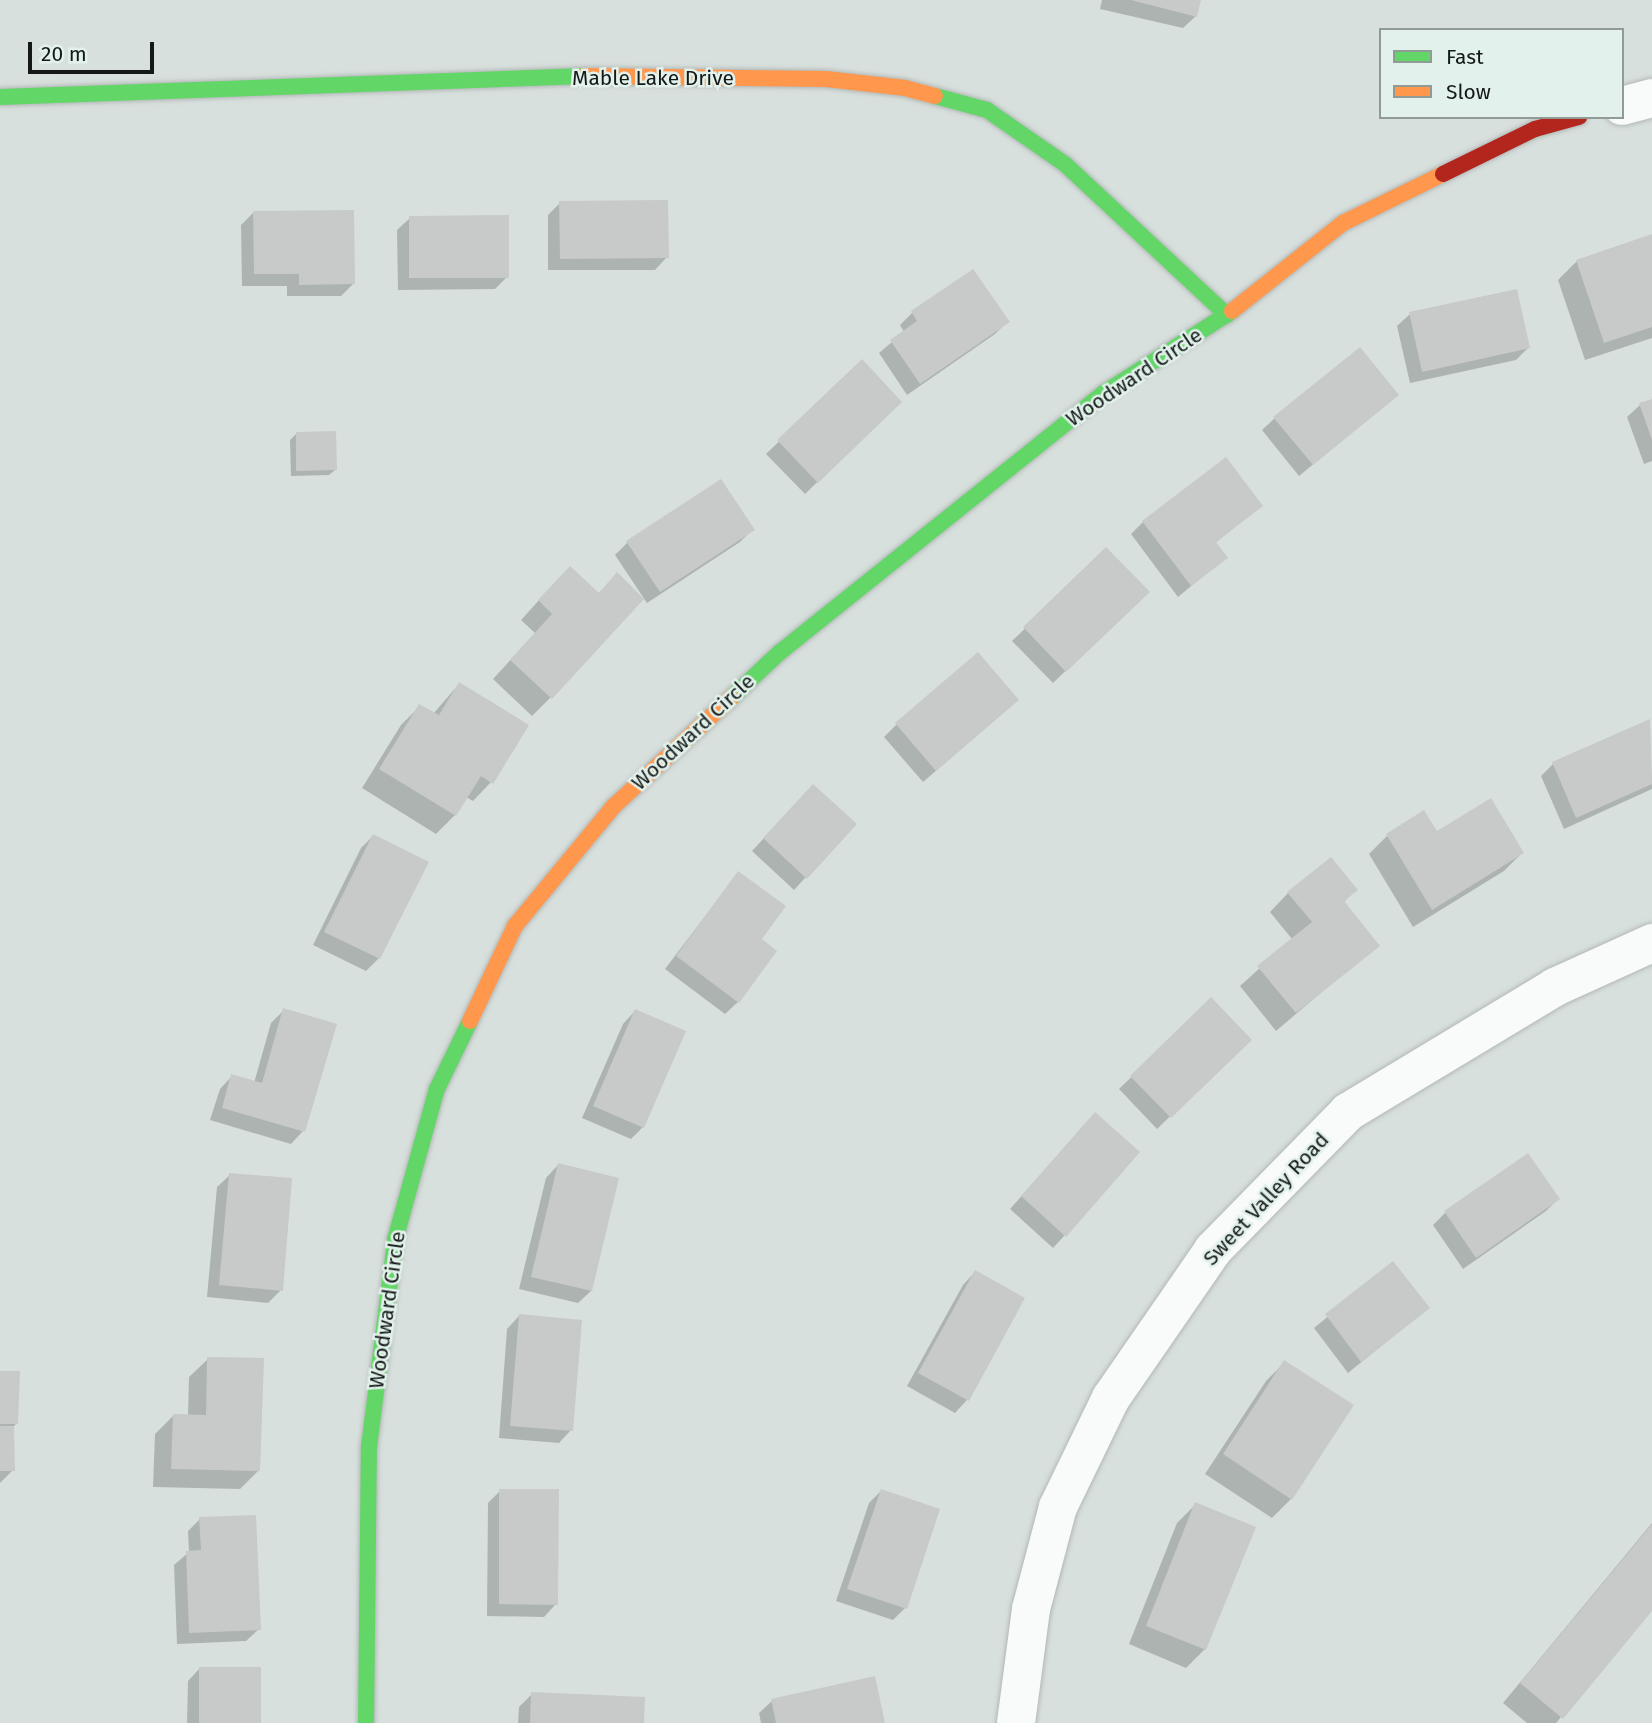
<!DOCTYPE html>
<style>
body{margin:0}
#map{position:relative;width:1652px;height:1723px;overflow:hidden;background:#d8e0dd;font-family:"Fira Sans",sans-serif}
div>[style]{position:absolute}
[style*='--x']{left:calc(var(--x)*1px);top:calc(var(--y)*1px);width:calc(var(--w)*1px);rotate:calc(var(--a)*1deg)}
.shadow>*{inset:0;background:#0003}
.building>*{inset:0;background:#c8c9c9}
.roads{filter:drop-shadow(0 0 2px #b2b8b6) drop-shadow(0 0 2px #b2b8b6)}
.street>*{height:38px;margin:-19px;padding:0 19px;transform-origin:19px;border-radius:19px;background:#f9fafa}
.fast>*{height:16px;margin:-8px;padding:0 8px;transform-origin:8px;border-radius:8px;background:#63d668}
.slow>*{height:16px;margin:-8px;padding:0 8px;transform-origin:8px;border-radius:8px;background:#ff974d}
.jam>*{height:16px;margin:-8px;padding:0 8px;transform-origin:8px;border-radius:8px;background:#b3261e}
span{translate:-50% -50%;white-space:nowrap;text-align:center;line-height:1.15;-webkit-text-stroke:5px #e2f1eb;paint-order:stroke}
.street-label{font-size:21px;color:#141917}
.legend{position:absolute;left:1379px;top:28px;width:245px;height:91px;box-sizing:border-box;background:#e2f1eb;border:2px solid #909b96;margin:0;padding:9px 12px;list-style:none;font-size:21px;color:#141917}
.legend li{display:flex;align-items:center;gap:14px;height:35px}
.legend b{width:35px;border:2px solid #909b96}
.scale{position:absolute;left:28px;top:42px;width:126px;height:32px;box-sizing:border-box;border:4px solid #141917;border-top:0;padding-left:9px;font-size:21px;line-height:24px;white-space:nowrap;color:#141917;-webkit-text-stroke:5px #e2f1eb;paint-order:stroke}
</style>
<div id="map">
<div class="shadow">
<i style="clip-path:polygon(1102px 0,1199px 0,1196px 16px,1183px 28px,1100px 9px)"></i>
<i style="clip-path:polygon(560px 203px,667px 257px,655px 270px,548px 270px,548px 215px)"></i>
<i style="clip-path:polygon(253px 213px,353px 284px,341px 296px,287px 296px,287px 286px,242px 286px,241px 225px)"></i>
<i style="clip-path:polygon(410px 218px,507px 277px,495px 289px,398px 290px,397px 230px)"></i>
<i style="clip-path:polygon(1652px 236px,1652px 338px,1585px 360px,1558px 280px,1577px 261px)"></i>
<i style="clip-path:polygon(912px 313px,1007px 322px,995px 334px,907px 395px,879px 353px,904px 332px,900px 325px)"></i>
<i style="clip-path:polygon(1410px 314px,1528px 348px,1516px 360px,1410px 383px,1397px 326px)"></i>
<i style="clip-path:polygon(862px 362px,900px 402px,805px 494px,766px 454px)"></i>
<i style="clip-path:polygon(1397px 395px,1299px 476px,1262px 430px,1275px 418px)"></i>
<i style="clip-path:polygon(1652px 400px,1652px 461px,1644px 464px,1627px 417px,1640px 405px)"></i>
<i style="clip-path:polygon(296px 434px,335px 470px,329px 475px,291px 476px,290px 440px)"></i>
<i style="clip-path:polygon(1261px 506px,1215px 543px,1225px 558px,1178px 597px,1131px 534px,1143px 522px)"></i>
<i style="clip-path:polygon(752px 530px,740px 542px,647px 603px,615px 555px,628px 542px)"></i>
<i style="clip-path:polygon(1106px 550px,1147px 592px,1053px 683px,1012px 641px)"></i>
<i style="clip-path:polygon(617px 575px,551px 697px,532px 716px,493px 679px,535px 633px,521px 620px,551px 587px,598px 594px)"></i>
<i style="clip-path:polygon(459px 684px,491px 782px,473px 801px,466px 797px,455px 815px,436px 834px,362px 788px,401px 725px,420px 706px,433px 714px)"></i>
<i style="clip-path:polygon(1004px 712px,923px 782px,884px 737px,897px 724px)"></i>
<i style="clip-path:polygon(1649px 721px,1652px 789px,1564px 829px,1541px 776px,1553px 764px)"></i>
<i style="clip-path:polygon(801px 798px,806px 877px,794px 890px,752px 851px)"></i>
<i style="clip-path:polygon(1436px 833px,1522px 853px,1504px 871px,1413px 927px,1369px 854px,1387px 836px)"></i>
<i style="clip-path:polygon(373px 836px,426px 863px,379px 958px,366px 971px,313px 945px,361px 848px)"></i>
<i style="clip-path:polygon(738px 873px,759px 939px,738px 1002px,725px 1014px,665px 969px)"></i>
<i style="clip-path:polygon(1355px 890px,1343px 903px,1377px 945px,1276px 1031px,1240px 986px,1292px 939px,1270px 912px,1288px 893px)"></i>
<i style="clip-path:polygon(1211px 1000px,1249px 1040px,1157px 1129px,1119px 1089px)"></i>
<i style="clip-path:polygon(284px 1010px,303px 1131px,291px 1144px,210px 1120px,220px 1089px,232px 1076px,254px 1083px,271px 1023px)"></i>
<i style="clip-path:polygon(635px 1011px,643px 1127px,631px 1139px,582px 1118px,623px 1024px)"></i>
<i style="clip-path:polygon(1095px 1114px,1065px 1235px,1053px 1248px,1010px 1209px)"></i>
<i style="clip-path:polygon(558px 1165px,591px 1291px,578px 1303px,519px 1289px,546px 1178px)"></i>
<i style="clip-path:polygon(230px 1175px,281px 1290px,268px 1303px,207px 1297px,217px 1187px)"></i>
<i style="clip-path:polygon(1558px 1199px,1546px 1211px,1463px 1269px,1433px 1225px,1445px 1213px)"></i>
<i style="clip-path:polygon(1393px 1263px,1428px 1308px,1348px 1373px,1314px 1328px)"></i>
<i style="clip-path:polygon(975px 1272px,1023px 1299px,967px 1400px,955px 1413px,907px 1386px,963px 1285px)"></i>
<i style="clip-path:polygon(519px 1316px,571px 1430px,559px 1443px,499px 1438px,507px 1329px)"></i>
<i style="clip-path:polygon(208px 1359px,258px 1471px,240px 1489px,153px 1487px,155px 1434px,173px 1416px,188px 1416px,189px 1377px)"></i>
<i style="clip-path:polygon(1285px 1362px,1291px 1499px,1272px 1518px,1205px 1474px,1266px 1381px)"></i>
<i style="clip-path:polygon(0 1372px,16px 1424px,13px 1427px,13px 1470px,0 1483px)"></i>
<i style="clip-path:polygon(500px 1491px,556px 1604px,544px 1617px,487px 1616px,488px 1503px)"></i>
<i style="clip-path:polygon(881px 1491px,905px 1608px,893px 1620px,836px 1601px,869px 1503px)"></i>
<i style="clip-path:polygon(1196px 1504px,1205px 1649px,1186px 1668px,1129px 1644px,1177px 1523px)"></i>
<i style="clip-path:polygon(200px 1519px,259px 1629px,246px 1641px,177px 1644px,174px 1565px,189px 1552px,188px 1531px)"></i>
<i style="clip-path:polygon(1652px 1523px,1652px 1608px,1556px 1723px,1527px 1723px,1503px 1703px)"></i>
<i style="clip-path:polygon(200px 1668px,259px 1723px,187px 1723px,188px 1681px)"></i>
<i style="clip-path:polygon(532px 1694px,643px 1723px,518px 1723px,519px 1707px)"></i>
<i style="clip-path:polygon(772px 1701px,883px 1723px,761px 1723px,759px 1713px)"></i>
</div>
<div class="building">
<i style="clip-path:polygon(1131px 0,1201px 0,1197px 17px)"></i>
<i style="clip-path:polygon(668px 200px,669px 258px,560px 259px,559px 201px)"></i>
<i style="clip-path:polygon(354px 210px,355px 284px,299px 285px,299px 274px,254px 274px,253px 211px)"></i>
<i style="clip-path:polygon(509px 215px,509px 278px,409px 278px,409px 216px)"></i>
<i style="clip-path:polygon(1652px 234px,1652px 327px,1604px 343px,1576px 260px)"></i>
<i style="clip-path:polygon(973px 269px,1010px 322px,920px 384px,890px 340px,917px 321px,911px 311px)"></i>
<i style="clip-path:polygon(1517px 289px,1530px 348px,1422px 372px,1409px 312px)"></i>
<i style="clip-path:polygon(1360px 347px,1399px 395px,1313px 465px,1273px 417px)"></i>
<i style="clip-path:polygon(862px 359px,902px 402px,818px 483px,777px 440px)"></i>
<i style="clip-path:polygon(1652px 399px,1652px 440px,1639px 403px)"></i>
<i style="clip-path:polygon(336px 431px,337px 470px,296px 471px,296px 432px)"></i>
<i style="clip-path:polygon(1226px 457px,1263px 506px,1216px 542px,1228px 558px,1191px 586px,1142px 521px)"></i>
<i style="clip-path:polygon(721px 479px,755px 530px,660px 592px,626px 541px)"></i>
<i style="clip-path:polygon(1106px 547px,1150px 592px,1066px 672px,1023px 627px)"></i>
<i style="clip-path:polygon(570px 566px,599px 593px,617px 572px,644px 599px,552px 699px,510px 660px,552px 614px,538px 600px)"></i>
<i style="clip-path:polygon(978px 652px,1019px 700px,936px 771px,895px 723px)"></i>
<i style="clip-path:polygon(459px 682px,529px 725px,493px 784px,481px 776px,456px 816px,379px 769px,419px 704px,439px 715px)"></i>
<i style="clip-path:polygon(1650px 719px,1652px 784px,1576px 818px,1552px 762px)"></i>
<i style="clip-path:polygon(813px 784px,857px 824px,807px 879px,763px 838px)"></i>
<i style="clip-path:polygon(1491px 798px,1524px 853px,1432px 910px,1386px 834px,1424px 810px,1437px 831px)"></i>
<i style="clip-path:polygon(373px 834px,429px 862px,380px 959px,324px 932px)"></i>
<i style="clip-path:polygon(1331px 857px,1358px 890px,1344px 901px,1380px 946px,1296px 1013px,1257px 966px,1312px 922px,1287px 892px)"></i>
<i style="clip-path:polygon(738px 871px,786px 906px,762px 939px,777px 951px,739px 1003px,676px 956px)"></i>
<i style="clip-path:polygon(1211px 997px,1252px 1040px,1171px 1118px,1130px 1076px)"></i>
<i style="clip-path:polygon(283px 1008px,337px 1024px,305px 1132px,222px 1108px,231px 1074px,262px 1083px)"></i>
<i style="clip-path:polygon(635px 1009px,686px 1031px,644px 1128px,593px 1106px)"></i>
<i style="clip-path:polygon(1095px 1112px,1140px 1152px,1066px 1237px,1021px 1196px)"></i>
<i style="clip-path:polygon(1528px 1153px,1560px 1199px,1476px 1258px,1444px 1211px)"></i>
<i style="clip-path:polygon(558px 1163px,619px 1178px,592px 1291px,531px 1277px)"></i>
<i style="clip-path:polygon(229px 1173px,292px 1178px,283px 1291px,219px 1285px)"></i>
<i style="clip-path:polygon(1393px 1261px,1430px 1308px,1361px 1362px,1325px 1314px)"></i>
<i style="clip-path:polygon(975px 1270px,1025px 1298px,969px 1401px,918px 1373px)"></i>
<i style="clip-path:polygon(519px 1314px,582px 1320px,573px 1431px,510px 1426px)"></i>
<i style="clip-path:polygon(207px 1357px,264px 1358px,260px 1471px,171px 1469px,173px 1414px,206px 1415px)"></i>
<i style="clip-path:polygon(1284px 1360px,1354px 1405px,1292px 1500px,1223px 1454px)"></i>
<i style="clip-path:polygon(0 1371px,20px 1371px,18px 1424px,0 1424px)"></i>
<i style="clip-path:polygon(0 1426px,14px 1426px,15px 1471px,0 1471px)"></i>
<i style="clip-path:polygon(499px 1489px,559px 1489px,558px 1605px,499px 1604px)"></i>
<i style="clip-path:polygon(881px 1489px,940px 1509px,907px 1609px,847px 1589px)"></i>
<i style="clip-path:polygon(1195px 1502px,1256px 1527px,1206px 1650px,1146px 1626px)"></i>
<i style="clip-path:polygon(256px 1515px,261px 1630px,189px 1633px,186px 1551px,201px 1550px,199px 1517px)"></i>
<i style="clip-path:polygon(1652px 1524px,1652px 1611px,1563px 1719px,1520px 1683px)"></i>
<i style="clip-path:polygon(199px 1667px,261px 1667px,261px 1723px,199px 1723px)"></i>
<i style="clip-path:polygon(875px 1676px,885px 1723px,776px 1723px,771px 1699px)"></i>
<i style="clip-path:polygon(531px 1692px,645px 1697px,644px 1723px,530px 1723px)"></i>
</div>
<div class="roads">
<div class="street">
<i style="--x:1622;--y:106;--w:31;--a:-15"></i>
<i style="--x:1016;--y:1723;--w:115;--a:-82.5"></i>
<i style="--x:1031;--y:1609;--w:106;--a:-75.2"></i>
<i style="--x:1058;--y:1507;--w:121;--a:-64.1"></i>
<i style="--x:1111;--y:1398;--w:180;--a:-55.4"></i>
<i style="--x:1213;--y:1250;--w:193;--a:-45.6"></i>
<i style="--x:1348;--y:1112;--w:242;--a:-31.1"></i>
<i style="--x:1555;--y:987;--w:107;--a:-24.4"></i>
</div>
<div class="fast">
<i style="--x:935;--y:96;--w:54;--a:15.1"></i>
<i style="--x:987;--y:110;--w:96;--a:34.8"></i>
<i style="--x:1066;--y:165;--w:220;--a:43"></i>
<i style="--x:0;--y:97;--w:585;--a:-2.06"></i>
<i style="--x:731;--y:698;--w:66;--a:-43.2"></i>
<i style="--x:779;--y:653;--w:416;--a:-38.7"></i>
<i style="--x:1104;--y:393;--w:152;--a:-32.6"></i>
<i style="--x:366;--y:1723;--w:276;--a:-89.4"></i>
<i style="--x:369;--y:1447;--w:209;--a:-82.8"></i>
<i style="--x:395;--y:1240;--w:157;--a:-74.5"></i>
<i style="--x:437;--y:1089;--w:76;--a:-64.1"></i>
</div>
<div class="slow">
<i style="--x:585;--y:76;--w:241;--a:0.7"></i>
<i style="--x:826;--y:79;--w:80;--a:6.5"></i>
<i style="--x:905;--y:88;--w:31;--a:15"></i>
<i style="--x:1232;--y:311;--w:142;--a:-38.4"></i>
<i style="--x:1343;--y:223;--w:111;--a:-26.1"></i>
<i style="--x:470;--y:1021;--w:105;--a:-64.7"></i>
<i style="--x:515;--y:926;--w:156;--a:-50.5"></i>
<i style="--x:614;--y:806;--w:159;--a:-42.7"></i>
</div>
<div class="jam">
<i style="--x:1443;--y:174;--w:102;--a:-26.1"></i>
<i style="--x:1535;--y:129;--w:46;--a:-15.3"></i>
</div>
</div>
<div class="street-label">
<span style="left:653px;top:78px">Mable Lake Drive</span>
<span style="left:1134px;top:377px;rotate:-34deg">Woodward Circle</span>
<span style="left:693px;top:732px;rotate:-43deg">Woodward Circle</span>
<span style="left:1266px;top:1199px;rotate:-47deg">Sweet Valley Road</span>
<span style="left:387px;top:1310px;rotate:-82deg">Woodward Circle</span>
</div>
<ul class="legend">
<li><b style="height:9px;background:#63d668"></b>Fast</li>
<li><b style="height:9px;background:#ff974d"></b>Slow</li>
</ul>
<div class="scale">20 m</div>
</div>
